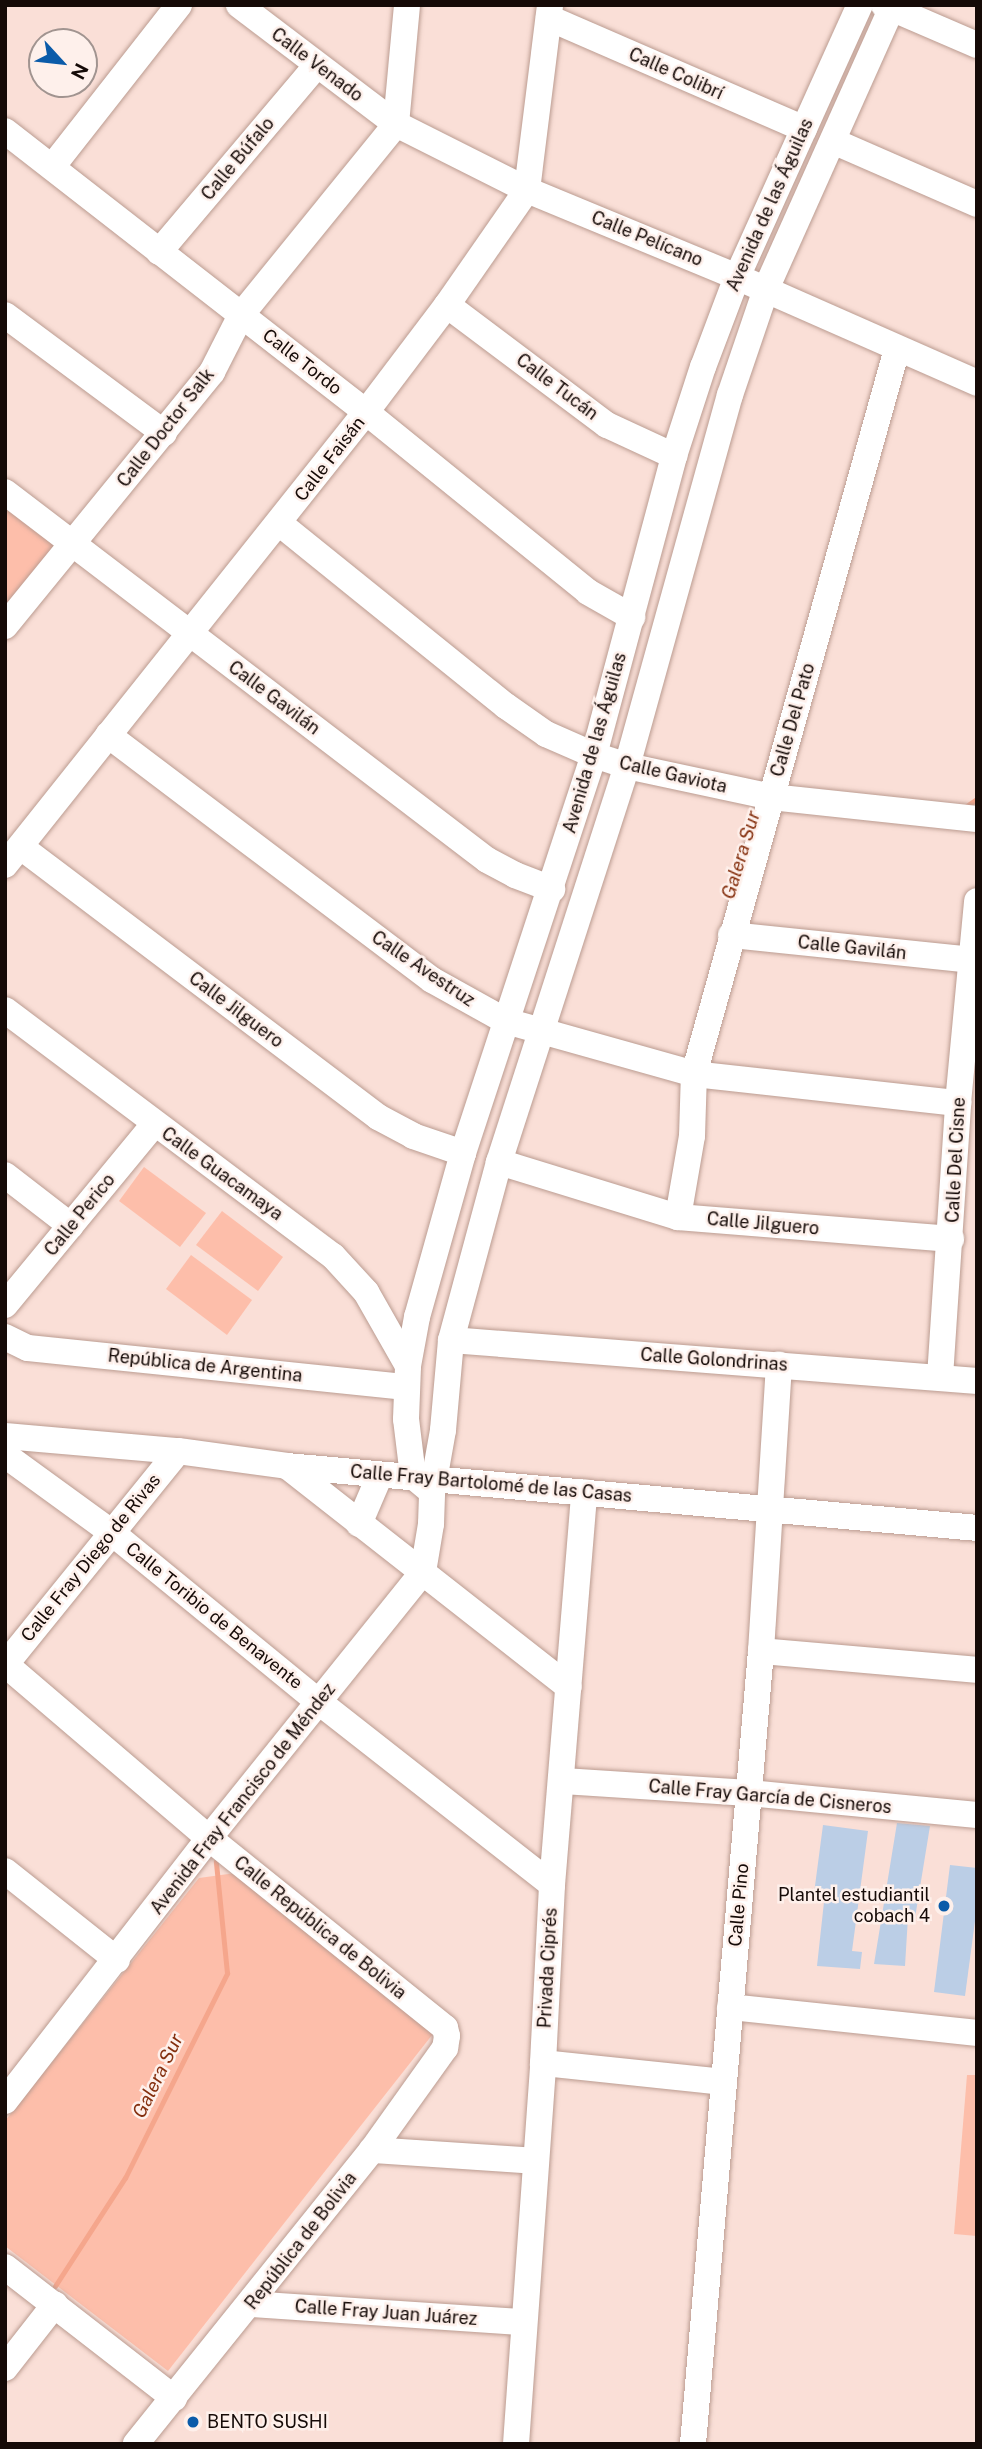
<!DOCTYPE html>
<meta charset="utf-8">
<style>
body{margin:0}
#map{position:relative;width:982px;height:2449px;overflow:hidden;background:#fadfd7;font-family:"Public Sans",sans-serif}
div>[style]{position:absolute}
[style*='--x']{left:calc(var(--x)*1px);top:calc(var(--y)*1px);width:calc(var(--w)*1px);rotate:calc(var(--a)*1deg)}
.green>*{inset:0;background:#fdbeaa}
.stream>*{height:5px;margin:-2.5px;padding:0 2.5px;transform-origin:2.5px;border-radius:2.5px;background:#f5a68c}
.building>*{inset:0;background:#bbcee6}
.roads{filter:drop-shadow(0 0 2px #bb9c91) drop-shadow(0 0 2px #bb9c91)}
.minor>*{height:26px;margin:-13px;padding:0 13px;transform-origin:13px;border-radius:13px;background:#fff}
.dots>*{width:19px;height:19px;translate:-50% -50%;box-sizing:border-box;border:4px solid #fef0eb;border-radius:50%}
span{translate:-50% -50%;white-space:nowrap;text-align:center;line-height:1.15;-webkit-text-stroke:5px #fef0eb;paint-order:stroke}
.street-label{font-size:18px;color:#150a07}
.poi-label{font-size:18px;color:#150a07}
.right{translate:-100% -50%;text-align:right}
.left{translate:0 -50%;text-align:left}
.water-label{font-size:19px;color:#85300f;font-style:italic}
.frame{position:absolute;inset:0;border:7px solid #150a07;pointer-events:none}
.north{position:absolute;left:28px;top:28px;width:70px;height:70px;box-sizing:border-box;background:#fef0eb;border:2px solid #a19490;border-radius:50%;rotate:117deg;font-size:19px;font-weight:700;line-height:28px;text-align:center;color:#150a07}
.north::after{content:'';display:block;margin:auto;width:24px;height:32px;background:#0b5ba9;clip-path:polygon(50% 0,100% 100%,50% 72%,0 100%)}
</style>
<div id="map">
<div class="green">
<i style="clip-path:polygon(5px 505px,53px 541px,54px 554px,5px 616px)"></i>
<i style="clip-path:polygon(144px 1167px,206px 1213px,180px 1247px,119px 1201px)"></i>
<i style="clip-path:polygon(222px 1211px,283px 1257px,258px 1291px,196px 1245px)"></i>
<i style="clip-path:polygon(191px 1255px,252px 1300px,227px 1335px,166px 1289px)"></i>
<i style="clip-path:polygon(243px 1872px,436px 2030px,168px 2371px,5px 2246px,5px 2121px,199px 1878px)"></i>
<i style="clip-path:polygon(967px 2075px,977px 2075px,977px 2236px,954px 2234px)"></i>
</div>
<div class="stream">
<i style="--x:965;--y:807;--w:14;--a:-34"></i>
<i style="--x:55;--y:2286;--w:129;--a:-57.1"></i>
<i style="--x:125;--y:2178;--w:229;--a:-63.5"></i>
<i style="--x:227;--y:1973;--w:112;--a:-95.7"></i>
</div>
<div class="building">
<i style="clip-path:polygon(897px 1823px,930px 1826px,915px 1918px,908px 1917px,905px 1966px,874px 1964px)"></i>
<i style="clip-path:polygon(823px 1825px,868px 1831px,852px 1951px,862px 1952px,860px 1969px,817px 1966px,824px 1902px,813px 1901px)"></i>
<i style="clip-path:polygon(950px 1865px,977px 1868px,977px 1906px,965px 1996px,934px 1992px)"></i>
</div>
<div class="roads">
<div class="minor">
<i style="--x:239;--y:5;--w:197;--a:37.2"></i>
<i style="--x:396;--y:124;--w:147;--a:26.7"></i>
<i style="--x:527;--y:190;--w:227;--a:22.5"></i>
<i style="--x:737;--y:277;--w:262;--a:23.8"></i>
<i style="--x:884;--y:5;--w:101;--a:23.3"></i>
<i style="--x:549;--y:18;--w:278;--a:23.5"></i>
<i style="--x:396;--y:124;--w:120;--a:-84.7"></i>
<i style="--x:5;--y:131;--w:457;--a:37.9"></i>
<i style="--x:366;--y:412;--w:286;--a:39"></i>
<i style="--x:588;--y:592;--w:51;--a:29.6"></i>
<i style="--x:833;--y:141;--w:157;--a:23.6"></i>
<i style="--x:52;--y:167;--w:206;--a:-51.9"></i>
<i style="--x:159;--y:252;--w:243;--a:-49.8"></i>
<i style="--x:447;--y:305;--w:200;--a:36.9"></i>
<i style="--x:607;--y:425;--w:74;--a:24.8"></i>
<i style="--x:5;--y:315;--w:198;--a:36.6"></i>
<i style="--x:5;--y:492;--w:606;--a:37.36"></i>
<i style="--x:487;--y:860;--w:32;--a:28"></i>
<i style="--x:515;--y:875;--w:40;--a:21"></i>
<i style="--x:279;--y:523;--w:292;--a:38.9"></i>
<i style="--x:506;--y:706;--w:49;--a:35"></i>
<i style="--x:546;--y:734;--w:52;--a:23.6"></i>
<i style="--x:594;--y:755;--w:35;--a:18"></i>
<i style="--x:627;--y:766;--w:147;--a:12.1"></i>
<i style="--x:771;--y:797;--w:207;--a:6.1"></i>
<i style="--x:5;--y:626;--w:328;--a:-50.8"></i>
<i style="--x:212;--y:372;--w:64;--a:-63"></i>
<i style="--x:241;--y:315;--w:246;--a:-50.9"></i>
<i style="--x:108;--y:735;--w:406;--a:37.1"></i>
<i style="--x:432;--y:980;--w:85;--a:29"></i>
<i style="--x:506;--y:1021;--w:195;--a:15.7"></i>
<i style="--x:694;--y:1074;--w:266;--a:6.3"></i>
<i style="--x:21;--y:847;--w:448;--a:37.1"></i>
<i style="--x:378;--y:1117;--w:40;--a:28"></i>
<i style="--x:413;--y:1136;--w:53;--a:18.8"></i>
<i style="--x:5;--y:865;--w:579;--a:-51.45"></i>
<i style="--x:366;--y:412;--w:134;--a:-52.9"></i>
<i style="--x:447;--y:305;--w:140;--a:-55.2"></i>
<i style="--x:527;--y:190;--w:186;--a:-82.9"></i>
<i style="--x:731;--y:935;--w:242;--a:5.9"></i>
<i style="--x:5;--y:1010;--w:410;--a:36.9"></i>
<i style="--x:333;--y:1256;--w:49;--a:47.5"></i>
<i style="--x:366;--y:1292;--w:85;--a:60.4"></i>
<i style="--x:499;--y:1162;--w:187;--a:17.1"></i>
<i style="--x:678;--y:1217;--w:274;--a:4.6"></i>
<i style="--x:5;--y:1175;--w:83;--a:37.7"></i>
<i style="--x:678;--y:1217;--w:82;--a:-80.2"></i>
<i style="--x:692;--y:1136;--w:62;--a:-88.2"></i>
<i style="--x:694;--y:1074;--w:753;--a:-74.36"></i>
<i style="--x:5;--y:1305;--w:234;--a:-50.5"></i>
<i style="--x:5;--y:1337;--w:25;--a:26"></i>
<i style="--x:28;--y:1348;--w:380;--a:5.9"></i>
<i style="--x:451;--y:1340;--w:528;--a:4.46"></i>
<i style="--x:940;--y:1377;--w:275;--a:-86.2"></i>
<i style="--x:958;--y:1103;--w:203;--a:-84.6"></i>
<i style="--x:5;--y:1436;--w:174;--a:5"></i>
<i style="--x:178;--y:1451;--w:110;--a:7.8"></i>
<i style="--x:287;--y:1466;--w:693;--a:5.13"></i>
<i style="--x:5;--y:1455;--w:131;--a:36"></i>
<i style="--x:111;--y:1532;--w:269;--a:39.3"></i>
<i style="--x:319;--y:1702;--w:296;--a:38.1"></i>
<i style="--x:287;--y:1466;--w:358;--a:38.1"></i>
<i style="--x:432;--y:1492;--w:25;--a:-140"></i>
<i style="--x:413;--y:1476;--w:57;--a:-97"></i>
<i style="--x:406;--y:1419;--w:53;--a:-87.8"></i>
<i style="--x:408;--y:1366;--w:50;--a:-79.6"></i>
<i style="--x:417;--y:1317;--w:170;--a:-74.3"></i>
<i style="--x:463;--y:1153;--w:419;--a:-71.8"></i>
<i style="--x:594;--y:755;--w:310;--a:-75"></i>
<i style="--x:674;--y:456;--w:94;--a:-72"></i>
<i style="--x:703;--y:367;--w:96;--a:-69.3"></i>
<i style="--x:737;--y:277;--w:299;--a:-65.7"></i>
<i style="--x:359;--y:1524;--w:53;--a:-66.8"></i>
<i style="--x:761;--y:1651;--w:217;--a:5"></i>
<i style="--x:5;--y:1664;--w:268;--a:40.5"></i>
<i style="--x:209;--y:1838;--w:303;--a:38.8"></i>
<i style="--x:445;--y:2028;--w:8;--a:76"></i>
<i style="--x:447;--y:2036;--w:12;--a:99"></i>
<i style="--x:445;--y:2048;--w:125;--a:125.6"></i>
<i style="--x:372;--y:2150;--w:377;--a:128.8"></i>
<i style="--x:5;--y:1665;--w:275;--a:-51"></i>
<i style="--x:563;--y:1781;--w:186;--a:3.7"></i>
<i style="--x:749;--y:1793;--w:229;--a:5.5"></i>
<i style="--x:5;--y:1871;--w:143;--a:38.5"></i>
<i style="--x:730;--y:2007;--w:248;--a:6"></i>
<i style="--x:543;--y:2063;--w:181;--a:6"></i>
<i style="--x:5;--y:2101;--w:333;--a:-52.2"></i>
<i style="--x:209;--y:1838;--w:341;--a:-51.2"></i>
<i style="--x:423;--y:1572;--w:49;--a:-80.5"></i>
<i style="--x:431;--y:1524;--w:32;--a:-88"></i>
<i style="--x:432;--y:1492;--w:63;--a:-79.9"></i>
<i style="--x:443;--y:1430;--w:90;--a:-84.9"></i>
<i style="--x:451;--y:1340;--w:184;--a:-74.9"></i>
<i style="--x:499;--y:1162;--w:416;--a:-72.1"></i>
<i style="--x:627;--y:766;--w:385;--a:-74.5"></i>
<i style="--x:730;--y:395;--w:112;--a:-71.2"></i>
<i style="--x:766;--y:289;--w:311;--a:-65.9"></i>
<i style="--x:372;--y:2150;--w:164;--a:3.8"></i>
<i style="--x:5;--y:2267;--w:214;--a:37.8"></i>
<i style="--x:250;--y:2304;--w:273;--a:3.8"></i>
<i style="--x:5;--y:2368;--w:81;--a:-52"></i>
<i style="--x:516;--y:2444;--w:382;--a:-85.9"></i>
<i style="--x:543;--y:2063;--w:178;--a:-87.1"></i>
<i style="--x:552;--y:1885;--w:394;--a:-85.3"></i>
<i style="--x:693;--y:2444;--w:796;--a:-85.1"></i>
<i style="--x:761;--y:1651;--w:287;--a:-86.4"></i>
</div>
</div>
<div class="dots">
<i style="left:944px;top:1906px;background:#0b5ba9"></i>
<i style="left:193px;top:2422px;background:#0b5ba9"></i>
</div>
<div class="street-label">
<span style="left:317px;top:65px;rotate:37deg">Calle Venado</span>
<span style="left:676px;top:74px;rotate:24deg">Calle Colibrí</span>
<span style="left:238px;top:159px;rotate:-50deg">Calle Búfalo</span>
<span style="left:770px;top:205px;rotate:-66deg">Avenida de las Águilas</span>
<span style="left:647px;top:239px;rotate:22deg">Calle Pelícano</span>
<span style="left:302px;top:362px;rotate:38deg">Calle Tordo</span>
<span style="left:557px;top:387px;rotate:37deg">Calle Tucán</span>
<span style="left:166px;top:428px;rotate:-52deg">Calle Doctor Salk</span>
<span style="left:330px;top:459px;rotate:-52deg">Calle Faisán</span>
<span style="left:274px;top:698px;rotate:37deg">Calle Gavilán</span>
<span style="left:793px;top:720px;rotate:-74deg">Calle Del Pato</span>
<span style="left:595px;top:743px;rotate:-74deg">Avenida de las Águilas</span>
<span style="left:673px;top:775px;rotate:13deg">Calle Gaviota</span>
<span style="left:852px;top:948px;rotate:6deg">Calle Gavilán</span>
<span style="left:423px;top:969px;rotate:34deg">Calle Avestruz</span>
<span style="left:236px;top:1010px;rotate:37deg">Calle Jilguero</span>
<span style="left:956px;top:1160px;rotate:-87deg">Calle Del Cisne</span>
<span style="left:222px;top:1174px;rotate:36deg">Calle Guacamaya</span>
<span style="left:80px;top:1215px;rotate:-51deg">Calle Perico</span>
<span style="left:763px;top:1224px;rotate:5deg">Calle Jilguero</span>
<span style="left:714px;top:1360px;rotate:4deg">Calle Golondrinas</span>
<span style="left:205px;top:1366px;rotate:6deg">República de Argentina</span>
<span style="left:491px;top:1484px;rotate:5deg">Calle Fray Bartolomé de las Casas</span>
<span style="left:91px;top:1558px;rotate:-51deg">Calle Fray Diego de Rivas</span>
<span style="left:214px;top:1616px;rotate:39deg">Calle Toribio de Benavente</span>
<span style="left:770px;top:1797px;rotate:5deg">Calle Fray García de Cisneros</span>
<span style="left:243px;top:1799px;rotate:-52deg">Avenida Fray Francisco de Méndez</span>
<span style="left:739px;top:1905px;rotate:-85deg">Calle Pino</span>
<span style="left:320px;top:1928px;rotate:39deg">Calle República de Bolivia</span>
<span style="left:548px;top:1968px;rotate:-87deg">Privada Ciprés</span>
<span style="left:301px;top:2241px;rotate:-52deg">República de Bolivia</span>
<span style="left:386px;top:2313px;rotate:4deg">Calle Fray Juan Juárez</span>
</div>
<div class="poi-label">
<span class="right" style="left:930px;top:1906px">Plantel estudiantil<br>cobach 4</span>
<span class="left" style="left:207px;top:2422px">BENTO SUSHI</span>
</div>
<div class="water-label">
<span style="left:741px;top:855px;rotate:-73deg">Galera Sur</span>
<span style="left:158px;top:2076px;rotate:-64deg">Galera Sur</span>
</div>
<div class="frame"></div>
<div class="north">N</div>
</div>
